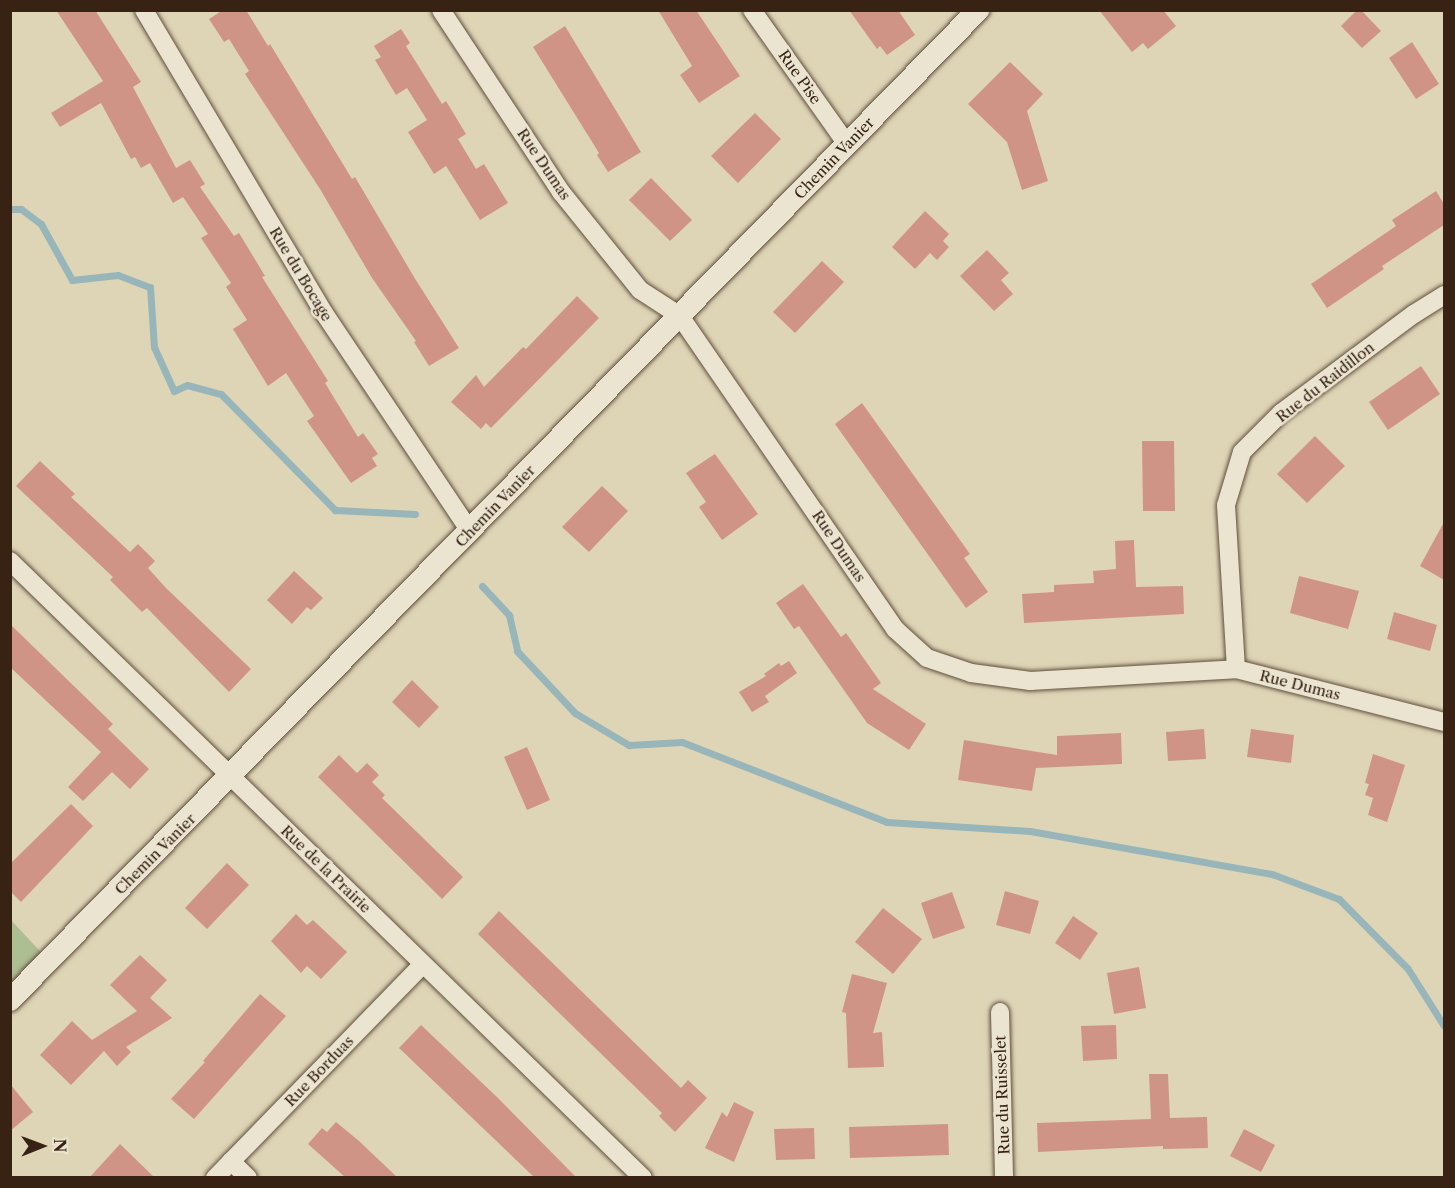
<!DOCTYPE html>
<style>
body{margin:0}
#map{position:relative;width:1455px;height:1188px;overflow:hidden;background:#ded5b7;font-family:"Libre Caslon Text",serif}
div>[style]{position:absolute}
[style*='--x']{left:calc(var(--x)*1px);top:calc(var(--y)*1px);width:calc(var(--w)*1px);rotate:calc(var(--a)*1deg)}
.green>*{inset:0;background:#adbe92}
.stream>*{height:7px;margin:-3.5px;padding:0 3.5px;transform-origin:3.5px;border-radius:3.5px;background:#98b6b9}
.building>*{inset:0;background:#d09487}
.roads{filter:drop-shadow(0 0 2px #614f3c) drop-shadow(0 0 2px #614f3c)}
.minor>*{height:18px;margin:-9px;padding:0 9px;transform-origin:9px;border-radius:9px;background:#eae4d0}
.tertiary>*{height:22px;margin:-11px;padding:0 11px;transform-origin:11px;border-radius:11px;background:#eae4d0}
span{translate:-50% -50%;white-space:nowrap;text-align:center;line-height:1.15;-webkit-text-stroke:5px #eae4d0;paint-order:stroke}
.street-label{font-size:15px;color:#372213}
.frame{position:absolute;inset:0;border:12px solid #372213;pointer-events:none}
.north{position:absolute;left:12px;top:1116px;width:60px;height:60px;-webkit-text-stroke:4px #eae4d0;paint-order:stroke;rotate:89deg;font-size:16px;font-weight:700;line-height:24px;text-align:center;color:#372213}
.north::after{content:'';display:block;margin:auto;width:21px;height:27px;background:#372213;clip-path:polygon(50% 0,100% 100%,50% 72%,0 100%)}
</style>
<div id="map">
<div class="green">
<i style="clip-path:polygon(11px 920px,49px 961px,11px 1000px)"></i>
</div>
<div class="stream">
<i style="--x:10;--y:209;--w:11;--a:0"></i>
<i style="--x:21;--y:209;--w:25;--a:37"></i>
<i style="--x:41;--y:224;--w:64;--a:61"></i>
<i style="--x:72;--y:280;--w:46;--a:-6.2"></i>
<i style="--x:118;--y:275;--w:34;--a:21"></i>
<i style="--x:150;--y:287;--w:60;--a:86.2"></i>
<i style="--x:154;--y:347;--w:48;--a:65.6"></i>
<i style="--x:174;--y:391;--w:14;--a:-25"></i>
<i style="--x:187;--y:385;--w:35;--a:15"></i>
<i style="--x:221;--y:394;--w:163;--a:45.5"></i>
<i style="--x:335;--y:510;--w:80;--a:2.9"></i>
<i style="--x:482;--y:586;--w:40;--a:47"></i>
<i style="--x:509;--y:615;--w:37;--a:77"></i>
<i style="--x:517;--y:651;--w:85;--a:46.9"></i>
<i style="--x:575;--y:713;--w:63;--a:30.7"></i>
<i style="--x:629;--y:745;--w:53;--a:-3.2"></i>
<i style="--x:682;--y:742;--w:220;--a:21.3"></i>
<i style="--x:887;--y:822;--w:143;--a:3.6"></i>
<i style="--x:1030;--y:831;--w:246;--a:10.1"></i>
<i style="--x:1272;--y:874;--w:72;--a:20.5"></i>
<i style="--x:1339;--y:899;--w:98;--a:45.4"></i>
<i style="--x:1408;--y:969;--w:67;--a:57.7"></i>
</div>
<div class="building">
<i style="clip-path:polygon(56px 10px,95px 10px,141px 82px,133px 87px,176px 168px,190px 160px,205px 184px,200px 187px,234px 236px,239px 233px,265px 276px,262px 277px,328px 381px,325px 383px,358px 437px,363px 433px,378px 454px,372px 458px,377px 466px,351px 483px,307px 421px,314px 416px,286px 373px,268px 386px,233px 329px,247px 320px,226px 287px,231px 283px,201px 238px,208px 234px,183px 197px,173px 203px,150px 163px,141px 168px,135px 157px,131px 159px,101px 103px,60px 127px,51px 113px,103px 81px)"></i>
<i style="clip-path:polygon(223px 10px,246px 10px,268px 46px,270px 44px,352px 179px,355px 177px,414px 277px,459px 348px,429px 366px,414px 342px,416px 341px,372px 278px,320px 189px,245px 74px,249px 71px,229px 39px,224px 42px,209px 19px)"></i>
<i style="clip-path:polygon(658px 10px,696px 10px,740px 76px,699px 103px,680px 75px,692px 66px)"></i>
<i style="clip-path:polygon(849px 10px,898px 10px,915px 35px,887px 55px,880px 46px,877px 49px)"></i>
<i style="clip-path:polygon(1099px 10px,1163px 10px,1176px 26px,1148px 49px,1143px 43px,1132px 52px)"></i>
<i style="clip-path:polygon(1357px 10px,1361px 10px,1381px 31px,1362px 48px,1341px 26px)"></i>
<i style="clip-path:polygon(565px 26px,641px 152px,608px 172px,597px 155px,599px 153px,533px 47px)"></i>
<i style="clip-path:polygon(401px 29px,410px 43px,406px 46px,442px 104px,446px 101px,466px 134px,458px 139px,476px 169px,484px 164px,508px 203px,480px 220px,446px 166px,434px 174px,408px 132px,427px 120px,407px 88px,396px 95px,375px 60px,381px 57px,374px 46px)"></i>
<i style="clip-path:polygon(1412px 42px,1439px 84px,1416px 99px,1389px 58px)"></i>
<i style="clip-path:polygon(1010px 62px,1043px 94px,1027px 111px,1048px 181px,1022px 190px,1007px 142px,968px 104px)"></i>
<i style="clip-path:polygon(755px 113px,781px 139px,738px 183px,711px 156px)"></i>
<i style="clip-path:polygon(651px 178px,692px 220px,670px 241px,629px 200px)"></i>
<i style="clip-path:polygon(1436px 191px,1444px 204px,1444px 225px,1382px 266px,1384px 269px,1327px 308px,1311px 284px,1396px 226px,1392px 220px)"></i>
<i style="clip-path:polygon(925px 211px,949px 234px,943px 241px,949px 247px,937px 260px,930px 253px,915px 269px,892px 247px)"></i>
<i style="clip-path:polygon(987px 250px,1009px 273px,1001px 280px,1013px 294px,994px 311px,960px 276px)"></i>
<i style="clip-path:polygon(822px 261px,844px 282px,795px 333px,773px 312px)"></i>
<i style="clip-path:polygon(577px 296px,599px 318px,491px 428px,486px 423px,481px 429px,451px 402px,476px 375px,484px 387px,523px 347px,526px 349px)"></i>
<i style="clip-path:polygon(1421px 366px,1440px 394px,1388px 430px,1369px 402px)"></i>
<i style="clip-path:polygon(862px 403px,970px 554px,964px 558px,988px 592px,966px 608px,835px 424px)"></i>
<i style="clip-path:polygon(1315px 436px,1345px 466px,1307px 503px,1277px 474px)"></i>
<i style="clip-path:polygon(1142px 441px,1174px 441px,1175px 511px,1143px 511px)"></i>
<i style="clip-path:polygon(715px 454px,758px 514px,722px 540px,699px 507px,706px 502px,686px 473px)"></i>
<i style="clip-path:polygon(40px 461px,75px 494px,71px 497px,130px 552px,138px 544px,155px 561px,148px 568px,166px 588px,251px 669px,229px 692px,147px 608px,142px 612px,110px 580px,113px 577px,16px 486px)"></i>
<i style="clip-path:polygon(602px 486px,628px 511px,589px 552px,562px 527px)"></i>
<i style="clip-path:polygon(1444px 522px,1444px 580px,1420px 566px)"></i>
<i style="clip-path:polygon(1134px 540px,1136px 587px,1183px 586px,1184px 614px,1024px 623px,1022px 594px,1054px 592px,1054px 585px,1094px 583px,1093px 571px,1116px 569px,1115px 541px)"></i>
<i style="clip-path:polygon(294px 571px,323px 598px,311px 610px,307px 607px,292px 624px,267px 600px)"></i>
<i style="clip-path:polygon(1299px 576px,1359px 591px,1348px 629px,1290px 613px)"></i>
<i style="clip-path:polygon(803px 584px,841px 637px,846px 633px,881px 683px,873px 689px,926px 724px,909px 750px,867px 723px,799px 626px,794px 629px,776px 603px)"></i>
<i style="clip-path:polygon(1394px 612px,1437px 625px,1430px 651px,1387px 639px)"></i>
<i style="clip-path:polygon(10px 624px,113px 724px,108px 729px,149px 769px,130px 789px,112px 772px,83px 801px,68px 787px,101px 752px,10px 667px)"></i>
<i style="clip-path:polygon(789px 661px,797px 673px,765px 696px,769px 702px,752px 712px,739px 692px,766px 676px,764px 674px,779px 663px,781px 666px)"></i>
<i style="clip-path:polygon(412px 680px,439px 707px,419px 728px,392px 702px)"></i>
<i style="clip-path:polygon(1204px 729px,1206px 759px,1168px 761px,1166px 732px)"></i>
<i style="clip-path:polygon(1251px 729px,1294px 735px,1291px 763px,1247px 757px)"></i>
<i style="clip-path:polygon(1121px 733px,1122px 764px,1036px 768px,1032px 791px,958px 780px,964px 740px,1057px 755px,1057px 736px)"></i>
<i style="clip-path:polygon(527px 747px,550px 800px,527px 810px,504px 757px)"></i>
<i style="clip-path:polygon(1373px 754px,1405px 765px,1387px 822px,1368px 815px,1373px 798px,1365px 795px,1369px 784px,1365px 783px)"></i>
<i style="clip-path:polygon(339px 755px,357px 773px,367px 763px,379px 775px,372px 782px,385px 795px,382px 798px,463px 877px,442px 899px,318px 777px)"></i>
<i style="clip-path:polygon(71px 804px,93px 826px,21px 902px,10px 891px,10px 864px)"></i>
<i style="clip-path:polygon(227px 863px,249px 885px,207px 929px,185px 908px)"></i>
<i style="clip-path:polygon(1005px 891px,1039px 901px,1030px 934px,996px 925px)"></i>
<i style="clip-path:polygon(952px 892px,965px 928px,933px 939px,921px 903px)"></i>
<i style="clip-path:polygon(883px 908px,922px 939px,893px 974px,855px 942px)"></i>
<i style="clip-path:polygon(499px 911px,681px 1088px,688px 1080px,707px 1098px,675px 1132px,659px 1116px,662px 1113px,478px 934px)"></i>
<i style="clip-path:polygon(296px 914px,307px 925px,313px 920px,347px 952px,321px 979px,307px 966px,301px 973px,271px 941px)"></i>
<i style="clip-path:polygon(1073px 916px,1098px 933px,1080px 960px,1055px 943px)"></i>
<i style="clip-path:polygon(140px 955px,167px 980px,150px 998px,172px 1018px,126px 1047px,131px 1052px,117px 1066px,104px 1051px,71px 1085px,40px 1055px,72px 1021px,92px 1040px,137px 1011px,110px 985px)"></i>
<i style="clip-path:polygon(1139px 967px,1146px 1008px,1114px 1014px,1107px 973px)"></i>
<i style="clip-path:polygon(852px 974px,887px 983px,873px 1033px,882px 1032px,884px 1067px,848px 1068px,846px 1013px,842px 1012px)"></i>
<i style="clip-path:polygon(260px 994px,286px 1016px,194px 1119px,171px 1099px,205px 1062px,203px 1061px)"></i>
<i style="clip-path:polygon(421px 1025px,498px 1098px,577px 1178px,535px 1178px,399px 1048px)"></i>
<i style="clip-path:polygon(1116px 1025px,1117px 1059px,1083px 1061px,1081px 1026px)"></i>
<i style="clip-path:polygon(1149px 1074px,1168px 1074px,1170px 1118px,1207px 1117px,1208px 1148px,1163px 1149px,1163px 1146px,1038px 1152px,1037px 1123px,1151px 1119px)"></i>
<i style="clip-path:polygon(10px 1084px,33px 1112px,10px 1131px)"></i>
<i style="clip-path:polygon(734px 1102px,754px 1112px,734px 1162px,705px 1148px,722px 1112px,727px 1117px)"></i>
<i style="clip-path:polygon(336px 1122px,359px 1141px,398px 1178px,346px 1178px,308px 1144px,322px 1128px,327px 1132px)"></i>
<i style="clip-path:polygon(948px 1124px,949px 1155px,850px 1158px,849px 1127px)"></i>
<i style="clip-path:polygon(814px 1128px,815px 1159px,776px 1160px,774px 1129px)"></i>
<i style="clip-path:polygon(1244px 1129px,1275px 1145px,1261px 1172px,1230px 1156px)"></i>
<i style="clip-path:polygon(120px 1144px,155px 1178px,89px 1178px)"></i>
</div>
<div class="roads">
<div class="minor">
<i style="--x:144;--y:10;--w:352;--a:59.3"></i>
<i style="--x:324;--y:313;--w:262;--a:56.2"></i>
<i style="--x:441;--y:10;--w:218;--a:56.6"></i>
<i style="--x:561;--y:192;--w:126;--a:51.1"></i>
<i style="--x:640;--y:290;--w:48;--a:33"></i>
<i style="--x:680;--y:316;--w:380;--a:55.5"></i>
<i style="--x:895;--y:629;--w:43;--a:42.2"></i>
<i style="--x:927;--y:658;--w:46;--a:18.8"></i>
<i style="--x:971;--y:673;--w:60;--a:7.7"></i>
<i style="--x:1030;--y:681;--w:206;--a:-3.3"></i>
<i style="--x:1236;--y:669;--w:215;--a:14.3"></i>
<i style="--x:752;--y:10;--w:164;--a:54.7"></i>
<i style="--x:10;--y:561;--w:884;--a:44.27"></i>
<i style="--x:1236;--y:669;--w:164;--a:-93.5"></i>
<i style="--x:1226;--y:505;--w:55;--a:-73.2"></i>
<i style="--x:1242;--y:452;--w:55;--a:-45"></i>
<i style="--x:1281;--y:413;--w:166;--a:-36.7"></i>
<i style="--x:1414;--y:314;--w:36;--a:-32"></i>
<i style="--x:1000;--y:1012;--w:166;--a:88.6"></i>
<i style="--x:231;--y:1161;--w:24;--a:45"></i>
<i style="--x:215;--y:1178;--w:298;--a:-45.8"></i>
</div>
<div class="tertiary">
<i style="--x:10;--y:1000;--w:1385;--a:-45.64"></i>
</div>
</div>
<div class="street-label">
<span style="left:800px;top:77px;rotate:55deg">Rue Pise</span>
<span style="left:834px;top:158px;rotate:-46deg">Chemin Vanier</span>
<span style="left:544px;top:164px;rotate:56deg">Rue Dumas</span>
<span style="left:301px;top:274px;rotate:59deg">Rue du Bocage</span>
<span style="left:1325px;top:382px;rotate:-38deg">Rue du Raidillon</span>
<span style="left:495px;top:506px;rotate:-46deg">Chemin Vanier</span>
<span style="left:839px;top:546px;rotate:56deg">Rue Dumas</span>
<span style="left:1300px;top:685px;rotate:14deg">Rue Dumas</span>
<span style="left:155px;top:854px;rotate:-45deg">Chemin Vanier</span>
<span style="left:326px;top:869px;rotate:44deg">Rue de la Prairie</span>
<span style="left:319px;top:1071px;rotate:-46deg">Rue Borduas</span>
<span style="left:1002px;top:1095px;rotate:-92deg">Rue du Ruisselet</span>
</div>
<div class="frame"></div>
<div class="north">N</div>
</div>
